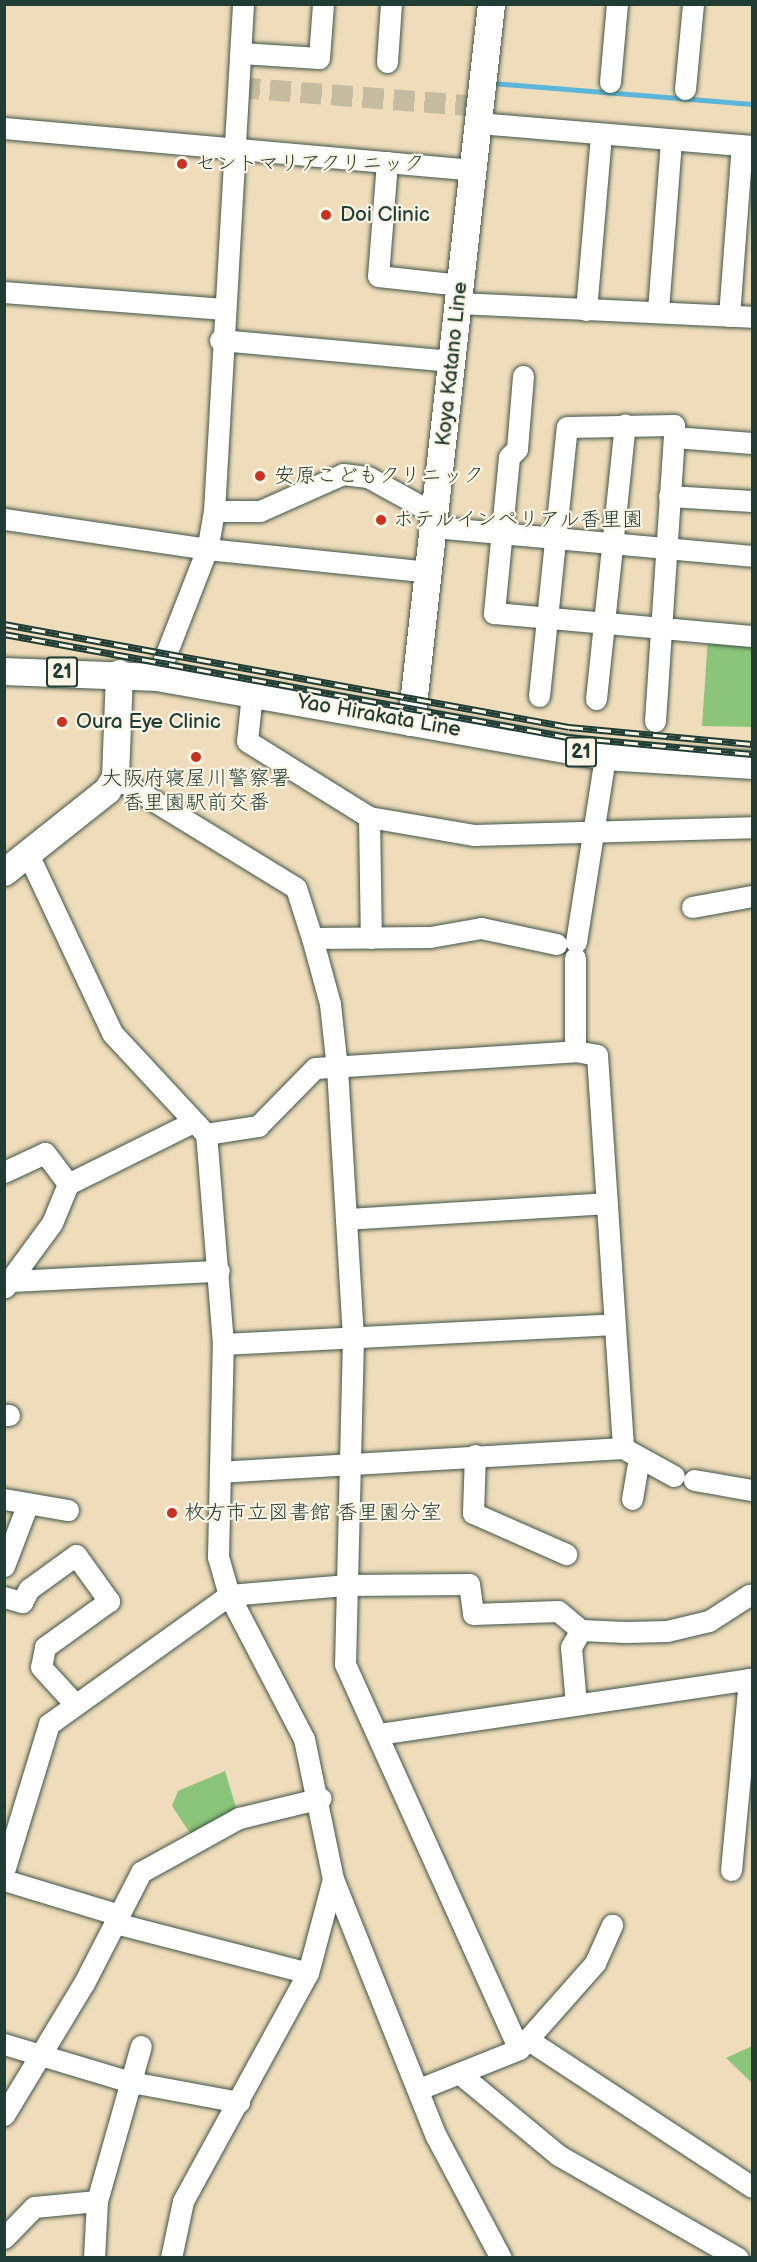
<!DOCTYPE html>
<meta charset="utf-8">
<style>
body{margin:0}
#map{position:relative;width:757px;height:2262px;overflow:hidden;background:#efdcba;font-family:"Balsamiq Sans","Klee One",sans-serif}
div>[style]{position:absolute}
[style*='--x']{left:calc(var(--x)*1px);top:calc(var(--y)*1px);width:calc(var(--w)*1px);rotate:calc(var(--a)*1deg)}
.green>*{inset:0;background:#8ac579}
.stream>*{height:4.5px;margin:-2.25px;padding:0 2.25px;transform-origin:2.25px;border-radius:2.25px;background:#5bb6d9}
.minor-tunnel>*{height:21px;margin-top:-10.5px;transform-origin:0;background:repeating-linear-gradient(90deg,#c5bc9f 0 21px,transparent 0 31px)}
.roads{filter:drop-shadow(0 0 2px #3e5548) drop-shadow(0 0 2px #3e5548)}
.minor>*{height:21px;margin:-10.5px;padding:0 10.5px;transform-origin:10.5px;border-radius:10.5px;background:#fff}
.major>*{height:27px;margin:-13.5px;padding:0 13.5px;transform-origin:13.5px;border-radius:13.5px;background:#fff}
.rail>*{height:7px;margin-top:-3.5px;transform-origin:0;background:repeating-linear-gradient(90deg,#fcf5e5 0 14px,#1f3d34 0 28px);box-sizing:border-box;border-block:2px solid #1f3d34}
.dots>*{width:16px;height:16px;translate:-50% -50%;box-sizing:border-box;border:3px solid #fcf5e5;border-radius:50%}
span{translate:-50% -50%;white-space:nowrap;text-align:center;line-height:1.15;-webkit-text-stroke:4.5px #fcf5e5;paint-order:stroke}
.shield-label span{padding:2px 4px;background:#fcf5e5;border:2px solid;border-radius:4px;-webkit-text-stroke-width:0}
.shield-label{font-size:20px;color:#1f3d34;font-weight:700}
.poi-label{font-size:21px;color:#1f3d34}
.left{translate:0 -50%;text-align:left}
.street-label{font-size:21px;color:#1f3d34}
.frame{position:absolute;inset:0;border:6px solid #1f3d34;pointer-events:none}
</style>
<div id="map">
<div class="green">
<i style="clip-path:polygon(708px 637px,752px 640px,752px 727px,702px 726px)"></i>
<i style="clip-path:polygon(225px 1771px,238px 1814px,196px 1842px,172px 1806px,178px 1791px)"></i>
<i style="clip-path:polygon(752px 2046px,752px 2083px,726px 2058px)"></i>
</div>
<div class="stream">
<i style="--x:492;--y:83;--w:261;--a:4.6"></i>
</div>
<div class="minor-tunnel">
<i style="--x:239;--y:87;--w:242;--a:4.5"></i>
</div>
<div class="roads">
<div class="minor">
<i style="--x:243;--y:4;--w:508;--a:93.27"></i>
<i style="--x:214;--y:511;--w:39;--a:100"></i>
<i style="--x:207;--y:549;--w:223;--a:5.9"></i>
<i style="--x:241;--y:53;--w:78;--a:3.7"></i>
<i style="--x:319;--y:58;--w:54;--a:-85.8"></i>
<i style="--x:387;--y:62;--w:58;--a:-86.1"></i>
<i style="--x:610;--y:82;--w:78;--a:-84.9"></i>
<i style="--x:685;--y:89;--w:85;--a:-84.6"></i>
<i style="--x:478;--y:123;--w:275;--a:4.8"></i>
<i style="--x:4;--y:128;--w:471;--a:5.1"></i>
<i style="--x:387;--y:162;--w:114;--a:94.5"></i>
<i style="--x:378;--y:276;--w:83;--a:6.2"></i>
<i style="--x:4;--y:292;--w:220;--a:4.4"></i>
<i style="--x:458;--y:303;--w:294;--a:2.7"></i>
<i style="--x:586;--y:310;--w:176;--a:-85.1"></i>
<i style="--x:658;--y:310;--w:170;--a:-85.6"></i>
<i style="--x:729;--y:316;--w:171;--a:-85.7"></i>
<i style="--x:220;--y:340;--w:233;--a:5.2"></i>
<i style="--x:523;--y:376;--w:73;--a:94.7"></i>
<i style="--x:517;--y:449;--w:11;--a:135"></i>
<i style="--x:509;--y:457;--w:157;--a:95.5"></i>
<i style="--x:494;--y:613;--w:259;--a:5.1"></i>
<i style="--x:669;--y:496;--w:83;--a:3.4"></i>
<i style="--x:214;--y:511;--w:46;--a:0"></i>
<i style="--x:260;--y:511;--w:91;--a:-24"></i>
<i style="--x:343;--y:474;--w:25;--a:7"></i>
<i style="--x:368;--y:477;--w:77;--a:28.9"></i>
<i style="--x:4;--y:519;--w:205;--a:8.4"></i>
<i style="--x:207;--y:549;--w:137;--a:111.3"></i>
<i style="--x:434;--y:527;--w:319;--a:5.2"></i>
<i style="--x:252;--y:693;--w:48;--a:95.9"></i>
<i style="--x:247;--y:741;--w:144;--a:31.9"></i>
<i style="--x:369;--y:817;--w:107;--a:9.7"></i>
<i style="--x:474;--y:835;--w:278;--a:-1.6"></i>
<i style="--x:539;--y:696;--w:270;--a:-84.1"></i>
<i style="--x:567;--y:427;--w:107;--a:-1.1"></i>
<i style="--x:674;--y:425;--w:12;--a:90"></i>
<i style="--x:674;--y:437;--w:78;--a:4.4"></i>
<i style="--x:596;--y:699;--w:276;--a:-84"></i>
<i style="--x:655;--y:721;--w:285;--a:-86.2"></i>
<i style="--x:115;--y:777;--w:212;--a:31.5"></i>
<i style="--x:296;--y:888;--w:52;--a:72.3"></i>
<i style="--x:312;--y:938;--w:68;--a:74.7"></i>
<i style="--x:330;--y:1004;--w:64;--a:83.8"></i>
<i style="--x:337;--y:1068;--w:270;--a:86.6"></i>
<i style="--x:353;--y:1338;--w:326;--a:91.4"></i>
<i style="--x:345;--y:1664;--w:422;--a:65.7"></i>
<i style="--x:369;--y:817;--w:121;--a:89.1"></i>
<i style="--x:27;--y:852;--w:200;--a:64.8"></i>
<i style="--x:112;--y:1033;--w:138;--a:47.1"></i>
<i style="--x:206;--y:1134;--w:53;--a:-8.7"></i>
<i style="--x:258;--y:1126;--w:81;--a:-45.5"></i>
<i style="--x:315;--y:1068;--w:261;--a:-3.7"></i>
<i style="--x:575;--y:1051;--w:22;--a:10"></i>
<i style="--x:597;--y:1055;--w:394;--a:86.2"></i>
<i style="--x:623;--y:1448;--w:402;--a:176.6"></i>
<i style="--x:692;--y:907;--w:61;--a:-10.4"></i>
<i style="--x:312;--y:938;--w:118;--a:-0.5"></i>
<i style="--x:430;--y:937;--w:52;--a:-10"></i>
<i style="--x:481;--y:928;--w:77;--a:12"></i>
<i style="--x:576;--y:942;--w:188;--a:-81.1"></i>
<i style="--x:575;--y:1051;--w:93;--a:-90"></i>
<i style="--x:4;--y:1172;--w:45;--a:-24.9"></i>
<i style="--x:45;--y:1153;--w:39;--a:53"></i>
<i style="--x:68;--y:1184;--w:137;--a:-26.4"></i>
<i style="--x:346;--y:1219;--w:261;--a:-3.5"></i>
<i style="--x:11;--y:1281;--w:208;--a:-2.8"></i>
<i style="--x:5;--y:1287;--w:79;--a:-53.7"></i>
<i style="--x:52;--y:1223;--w:42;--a:-67.7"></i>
<i style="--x:223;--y:1344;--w:392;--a:-2.9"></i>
<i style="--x:4;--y:1415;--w:5;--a:0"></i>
<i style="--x:623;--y:1448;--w:58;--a:28.8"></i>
<i style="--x:475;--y:1455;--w:58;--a:92"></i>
<i style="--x:473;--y:1513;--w:102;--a:23.8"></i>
<i style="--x:694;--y:1480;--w:59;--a:9.8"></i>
<i style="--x:4;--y:1499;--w:65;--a:9.8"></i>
<i style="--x:632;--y:1499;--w:42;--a:-80.3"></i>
<i style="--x:4;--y:1566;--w:67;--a:-69.1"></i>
<i style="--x:4;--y:1597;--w:19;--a:16"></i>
<i style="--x:22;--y:1602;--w:15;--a:-62"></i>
<i style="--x:29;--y:1589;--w:58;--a:-35.9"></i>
<i style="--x:76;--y:1555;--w:57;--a:54.3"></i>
<i style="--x:109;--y:1601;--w:79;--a:144.3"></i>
<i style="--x:45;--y:1647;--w:20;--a:101"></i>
<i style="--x:41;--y:1667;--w:50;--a:47.4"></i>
<i style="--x:576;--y:1704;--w:57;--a:-95"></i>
<i style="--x:571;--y:1647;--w:20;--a:-60"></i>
<i style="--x:378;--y:1734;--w:378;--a:-8.4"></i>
<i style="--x:731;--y:1870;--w:192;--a:-84.6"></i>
<i style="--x:4;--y:1871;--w:154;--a:-73"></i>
<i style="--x:49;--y:1724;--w:221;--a:-35.6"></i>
<i style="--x:229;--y:1595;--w:116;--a:-4.9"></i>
<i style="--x:345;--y:1585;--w:124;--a:-0.5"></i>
<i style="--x:469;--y:1584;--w:30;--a:82"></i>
<i style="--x:473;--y:1614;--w:85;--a:-2"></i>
<i style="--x:558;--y:1611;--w:30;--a:40"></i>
<i style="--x:581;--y:1630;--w:44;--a:2.6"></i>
<i style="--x:625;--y:1632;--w:42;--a:-1.4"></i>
<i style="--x:667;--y:1631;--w:43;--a:-13.4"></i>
<i style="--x:709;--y:1621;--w:48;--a:-33"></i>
<i style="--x:333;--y:1879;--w:277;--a:68.2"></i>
<i style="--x:436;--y:2136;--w:138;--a:62"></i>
<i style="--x:4;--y:1880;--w:120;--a:16.9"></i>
<i style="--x:115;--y:1923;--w:199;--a:14.5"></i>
<i style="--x:527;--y:2039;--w:269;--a:33.3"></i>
<i style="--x:4;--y:2044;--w:133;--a:16.7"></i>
<i style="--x:131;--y:2082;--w:110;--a:10.5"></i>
<i style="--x:459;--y:2073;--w:129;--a:39.6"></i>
<i style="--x:558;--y:2155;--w:207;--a:29.8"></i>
<i style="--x:419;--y:2089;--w:108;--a:-21.8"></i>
<i style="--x:519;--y:2049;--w:115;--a:-48.5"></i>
<i style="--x:595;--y:1963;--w:42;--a:-65.9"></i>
<i style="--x:4;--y:2115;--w:154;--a:-58.8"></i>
<i style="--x:84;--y:1983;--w:125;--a:-62.8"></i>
<i style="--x:141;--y:1872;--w:112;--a:-28.9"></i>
<i style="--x:239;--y:1818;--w:84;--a:-13.7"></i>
<i style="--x:4;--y:2238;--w:43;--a:-45.9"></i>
<i style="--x:34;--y:2207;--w:63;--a:-5.4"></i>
<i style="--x:94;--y:2258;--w:57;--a:-87"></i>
<i style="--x:97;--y:2201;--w:161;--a:-74.2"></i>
<i style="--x:171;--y:2258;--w:58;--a:-78.1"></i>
<i style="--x:183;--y:2201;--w:260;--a:-61.3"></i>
<i style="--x:308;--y:1973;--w:97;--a:-75.1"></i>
<i style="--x:333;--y:1879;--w:143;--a:-101.7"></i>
<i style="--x:304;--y:1739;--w:162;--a:-117.5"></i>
<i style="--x:229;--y:1595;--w:40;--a:-106"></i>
<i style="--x:218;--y:1557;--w:213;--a:-88.7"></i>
<i style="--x:223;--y:1344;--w:211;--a:-94.6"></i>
</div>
<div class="major">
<i style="--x:4;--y:671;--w:153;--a:2.2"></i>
<i style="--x:157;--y:677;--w:455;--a:10"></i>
<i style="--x:605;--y:756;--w:147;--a:3.5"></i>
<i style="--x:411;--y:722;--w:722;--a:-83.64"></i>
<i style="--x:4;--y:872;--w:132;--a:-38.5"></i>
<i style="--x:107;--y:790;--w:15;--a:-58"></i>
<i style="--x:115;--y:777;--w:104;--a:-87.8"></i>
</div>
</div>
<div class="rail">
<i style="--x:4;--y:624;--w:574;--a:10.33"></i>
<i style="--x:569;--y:727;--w:184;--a:5.3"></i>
<i style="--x:4;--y:634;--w:573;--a:10.35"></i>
<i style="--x:568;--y:737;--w:185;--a:5.3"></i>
</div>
<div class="dots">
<i style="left:182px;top:164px;background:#c8321e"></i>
<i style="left:326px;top:215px;background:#c8321e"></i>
<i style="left:260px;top:476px;background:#c8321e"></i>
<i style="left:381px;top:520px;background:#c8321e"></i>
<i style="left:62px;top:722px;background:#c8321e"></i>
<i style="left:196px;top:757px;background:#c8321e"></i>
<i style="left:172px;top:1513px;background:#c8321e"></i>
</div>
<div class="shield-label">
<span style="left:62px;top:672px">21</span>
<span style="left:581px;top:752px">21</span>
</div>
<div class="poi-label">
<span class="left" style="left:195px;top:164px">セントマリアクリニック</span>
<span class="left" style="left:340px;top:215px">Doi Clinic</span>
<span class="left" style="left:274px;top:476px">安原こどもクリニック</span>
<span class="left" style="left:393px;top:520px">ホテルインペリアル香里園</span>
<span class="left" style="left:76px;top:722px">Oura Eye Clinic</span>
<span style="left:196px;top:791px">大阪府寝屋川警察署<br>香里園駅前交番</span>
<span class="left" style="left:184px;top:1513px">枚方市立図書館 香里園分室</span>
</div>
<div class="street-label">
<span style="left:452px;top:364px;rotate:-84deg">Koya Katano Line</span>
<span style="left:379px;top:716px;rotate:10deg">Yao Hirakata Line</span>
</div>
<div class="frame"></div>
</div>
